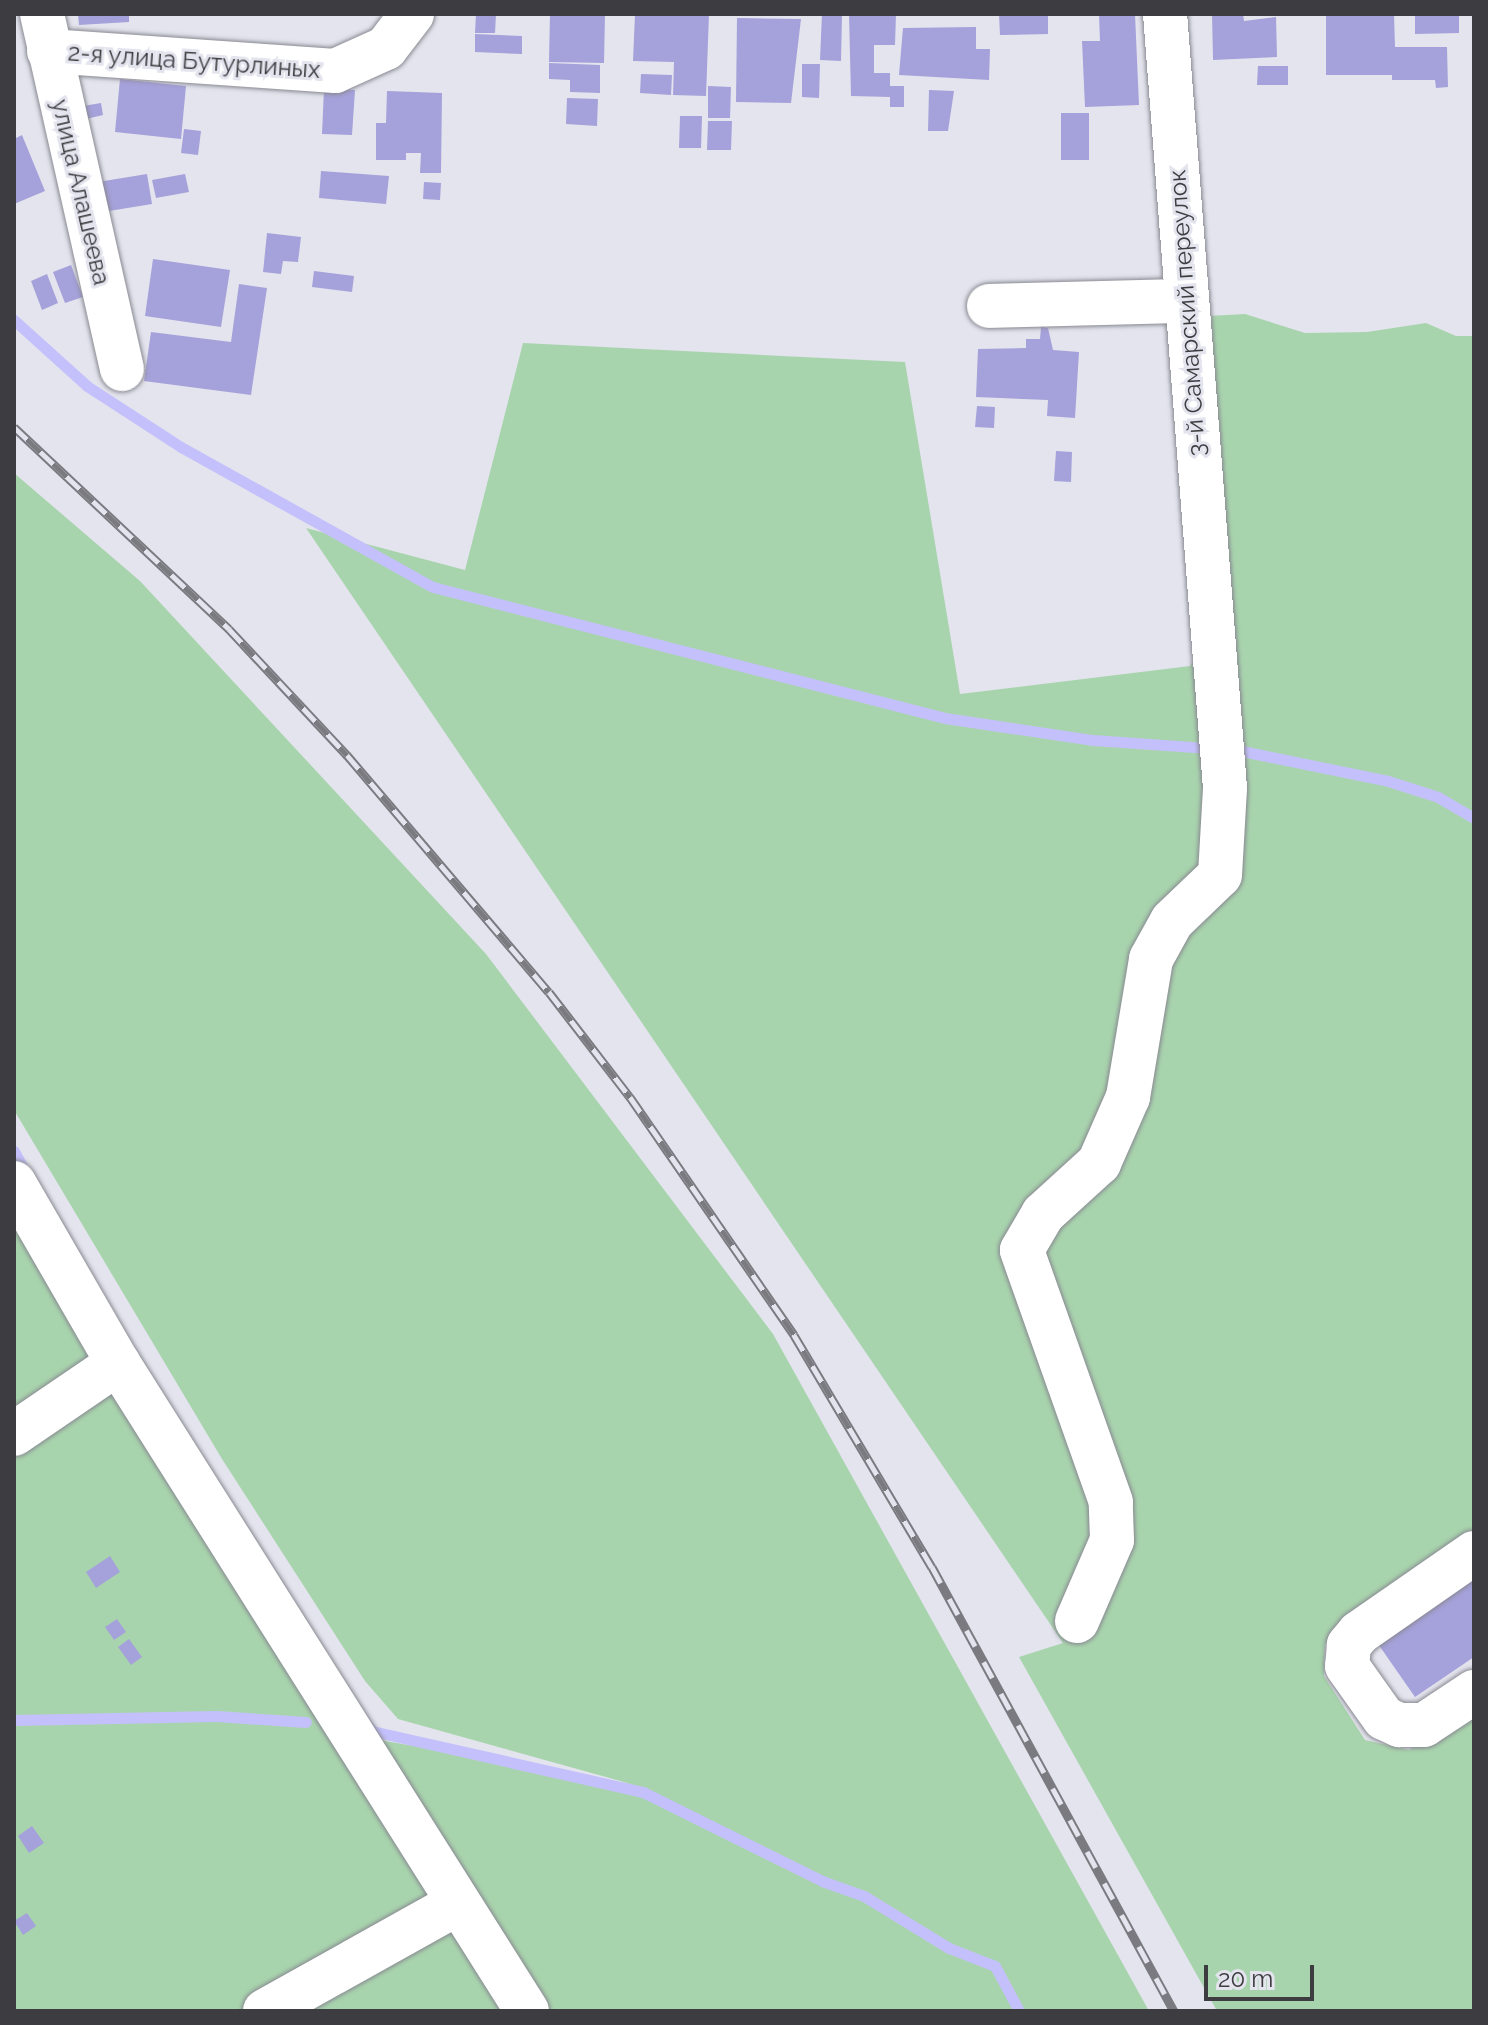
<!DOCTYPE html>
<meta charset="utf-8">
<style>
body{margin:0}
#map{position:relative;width:1488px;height:2025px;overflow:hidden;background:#e4e4ee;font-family:Raleway,sans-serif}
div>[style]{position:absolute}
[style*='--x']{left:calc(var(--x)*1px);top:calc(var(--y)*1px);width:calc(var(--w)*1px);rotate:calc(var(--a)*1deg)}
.green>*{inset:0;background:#a8d4ad}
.stream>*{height:11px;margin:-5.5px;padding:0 5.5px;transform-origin:5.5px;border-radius:5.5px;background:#c4c0fb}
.building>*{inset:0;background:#a5a1da}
.roads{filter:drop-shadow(0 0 2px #898992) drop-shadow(0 0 2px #898992)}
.minor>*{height:44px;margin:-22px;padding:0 22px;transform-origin:22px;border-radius:22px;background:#fff}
.rail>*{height:9px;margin-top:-4.5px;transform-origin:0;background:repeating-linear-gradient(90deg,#e4e4ee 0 18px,#7a7a80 0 36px);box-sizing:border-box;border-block:2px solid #7a7a80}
span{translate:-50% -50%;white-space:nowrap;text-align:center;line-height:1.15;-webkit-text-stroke:6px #e4e4ee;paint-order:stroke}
.street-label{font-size:24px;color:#3d3c40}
.frame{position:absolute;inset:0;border:16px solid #3d3c40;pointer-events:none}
.scale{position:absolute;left:1204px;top:1965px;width:110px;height:36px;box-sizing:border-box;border:4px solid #3d3c40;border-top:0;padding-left:10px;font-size:24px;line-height:28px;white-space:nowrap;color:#3d3c40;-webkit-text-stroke:6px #e4e4ee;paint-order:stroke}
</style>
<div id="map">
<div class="green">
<i style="clip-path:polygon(1245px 314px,1305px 333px,1367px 332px,1426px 323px,1456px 336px,1474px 336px,1474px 1540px,1325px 1644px,1324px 1676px,1365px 1740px,1409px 1750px,1474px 1707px,1474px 2011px,1217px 2011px,1019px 1657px,1063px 1643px,306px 528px,465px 570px,523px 343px,905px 362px,960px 694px,1190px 666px,1222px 613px,1208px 316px)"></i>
<i style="clip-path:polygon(14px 473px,140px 581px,486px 954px,773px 1334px,1149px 2011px,14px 2011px,14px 1227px,328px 1731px,631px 1784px,398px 1719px,365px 1681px,222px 1459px,14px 1110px)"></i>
</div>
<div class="stream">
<i style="--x:14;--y:320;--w:98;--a:42.1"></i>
<i style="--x:87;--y:386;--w:112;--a:33"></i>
<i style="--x:181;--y:447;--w:288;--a:29.1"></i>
<i style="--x:433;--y:587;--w:528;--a:14.35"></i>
<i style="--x:945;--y:718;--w:150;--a:8.5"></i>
<i style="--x:1093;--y:740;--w:113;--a:4"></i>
<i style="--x:1242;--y:751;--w:149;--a:11.6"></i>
<i style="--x:1388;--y:781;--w:52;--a:17.7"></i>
<i style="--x:1438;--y:797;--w:42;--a:30.3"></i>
<i style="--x:14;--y:1151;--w:27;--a:62"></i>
<i style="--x:14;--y:1720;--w:202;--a:-1.1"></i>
<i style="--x:216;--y:1716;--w:90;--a:3.8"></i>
<i style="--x:366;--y:1724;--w:9;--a:49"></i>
<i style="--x:372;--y:1731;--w:278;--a:12.7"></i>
<i style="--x:643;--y:1792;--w:200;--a:26.4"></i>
<i style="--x:822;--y:1881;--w:45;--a:19.7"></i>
<i style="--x:864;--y:1896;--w:100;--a:31.5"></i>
<i style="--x:949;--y:1948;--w:49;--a:21.4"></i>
<i style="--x:995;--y:1966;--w:51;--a:61.9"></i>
</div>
<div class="building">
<i style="clip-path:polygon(78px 14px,129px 14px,129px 22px,79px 25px)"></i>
<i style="clip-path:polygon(476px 14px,496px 14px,495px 33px,475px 33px)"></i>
<i style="clip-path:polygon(550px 14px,605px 14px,604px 63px,549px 62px)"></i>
<i style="clip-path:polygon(635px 14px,709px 14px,706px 96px,673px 95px,674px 62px,633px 61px)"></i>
<i style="clip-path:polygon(822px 14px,842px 14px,841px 61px,820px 60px)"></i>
<i style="clip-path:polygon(849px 14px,896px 14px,895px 45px,874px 45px,874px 73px,890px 73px,890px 86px,904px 86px,904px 107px,890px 107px,890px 97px,851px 96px)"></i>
<i style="clip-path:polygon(999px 14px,1048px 14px,1048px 34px,1000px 35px)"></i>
<i style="clip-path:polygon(1099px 14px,1135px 14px,1139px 105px,1085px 107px,1082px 41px,1100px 41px)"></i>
<i style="clip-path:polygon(1212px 14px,1243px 14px,1244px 21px,1276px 17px,1277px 57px,1213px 60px)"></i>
<i style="clip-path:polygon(1326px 14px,1394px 14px,1395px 47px,1447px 47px,1448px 87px,1436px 88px,1435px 80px,1392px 80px,1392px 75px,1326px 75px)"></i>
<i style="clip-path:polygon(1415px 14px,1459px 14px,1459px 33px,1415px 34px)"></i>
<i style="clip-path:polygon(737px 18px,801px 19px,791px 103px,736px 102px)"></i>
<i style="clip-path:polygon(976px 27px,976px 49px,990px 49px,989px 80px,899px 75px,903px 28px)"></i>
<i style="clip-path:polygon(475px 34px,522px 36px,522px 54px,475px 52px)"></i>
<i style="clip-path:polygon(549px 63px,600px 65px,600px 93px,570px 92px,570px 80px,549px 79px)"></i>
<i style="clip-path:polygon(802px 64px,820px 64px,819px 98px,802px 97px)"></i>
<i style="clip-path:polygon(1258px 66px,1288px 66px,1288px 85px,1257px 85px)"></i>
<i style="clip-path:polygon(641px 74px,672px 75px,671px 95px,640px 93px)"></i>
<i style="clip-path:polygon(120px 79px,186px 86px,181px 139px,115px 132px)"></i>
<i style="clip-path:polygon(708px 86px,731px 87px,730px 118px,708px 118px)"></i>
<i style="clip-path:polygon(324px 89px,355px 90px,352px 135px,322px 134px)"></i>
<i style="clip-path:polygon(929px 90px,954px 91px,948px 131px,928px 131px)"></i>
<i style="clip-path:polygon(387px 91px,442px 93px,441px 173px,420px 173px,421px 153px,406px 153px,406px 160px,376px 160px,376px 123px,386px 123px)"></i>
<i style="clip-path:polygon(567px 98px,598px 99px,597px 126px,566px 124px)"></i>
<i style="clip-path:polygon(101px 103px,103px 115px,86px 119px,83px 106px)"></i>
<i style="clip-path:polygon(1061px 113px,1089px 113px,1089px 160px,1061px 160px)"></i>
<i style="clip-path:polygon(680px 116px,702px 116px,701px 148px,679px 148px)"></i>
<i style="clip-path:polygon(708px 121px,732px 121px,731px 150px,707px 150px)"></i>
<i style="clip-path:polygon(184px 129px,201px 131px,198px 155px,181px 153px)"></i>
<i style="clip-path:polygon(22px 135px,45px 191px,14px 204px,14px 139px)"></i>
<i style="clip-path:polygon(321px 171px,389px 176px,386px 204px,319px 198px)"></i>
<i style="clip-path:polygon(147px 174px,152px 204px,103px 212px,98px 182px)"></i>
<i style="clip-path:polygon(185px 174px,189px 192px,156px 198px,152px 180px)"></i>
<i style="clip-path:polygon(424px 182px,441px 183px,440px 200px,423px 199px)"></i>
<i style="clip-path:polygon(267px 233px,301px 237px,298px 262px,283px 261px,281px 274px,263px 272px)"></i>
<i style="clip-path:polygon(153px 259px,230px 270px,221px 327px,145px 316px)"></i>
<i style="clip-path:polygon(71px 265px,83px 297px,65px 303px,53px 272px)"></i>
<i style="clip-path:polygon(314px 271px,354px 276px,352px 292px,312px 287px)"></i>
<i style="clip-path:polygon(47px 274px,58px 303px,42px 310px,31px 281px)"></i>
<i style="clip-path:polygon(239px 284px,267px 288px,251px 395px,144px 381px,151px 332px,231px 342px)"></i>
<i style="clip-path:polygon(1041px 327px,1048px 328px,1053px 350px,1079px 352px,1075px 418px,1047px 416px,1048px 400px,976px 397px,978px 349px,1026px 348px,1026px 339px,1040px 339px)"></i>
<i style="clip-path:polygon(977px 406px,995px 407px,994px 428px,975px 427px)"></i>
<i style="clip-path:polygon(1056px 451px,1072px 452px,1071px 482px,1054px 481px)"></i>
<i style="clip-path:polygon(110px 1556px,120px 1572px,96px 1588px,86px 1572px)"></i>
<i style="clip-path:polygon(1474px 1575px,1474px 1657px,1415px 1697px,1376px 1641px)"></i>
<i style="clip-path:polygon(117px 1619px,126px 1632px,114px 1640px,105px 1627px)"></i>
<i style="clip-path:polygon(129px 1639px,142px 1657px,131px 1665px,118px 1647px)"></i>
<i style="clip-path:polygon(32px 1826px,44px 1843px,29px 1853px,18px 1836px)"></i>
<i style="clip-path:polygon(27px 1913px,36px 1926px,23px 1935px,14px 1921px)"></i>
</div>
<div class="roads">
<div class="minor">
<i style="--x:42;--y:14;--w:364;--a:77.3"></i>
<i style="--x:49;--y:51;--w:287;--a:4"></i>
<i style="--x:335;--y:71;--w:56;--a:-24.3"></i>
<i style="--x:386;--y:48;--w:43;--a:-52.6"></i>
<i style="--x:989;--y:306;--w:197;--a:-1.5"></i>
<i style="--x:14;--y:1183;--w:208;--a:60"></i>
<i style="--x:118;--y:1363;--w:766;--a:57.74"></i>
<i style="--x:14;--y:1434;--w:126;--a:-34.3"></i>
<i style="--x:1474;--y:1553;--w:140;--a:145.2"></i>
<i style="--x:1359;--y:1633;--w:16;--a:130"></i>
<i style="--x:1349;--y:1645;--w:21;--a:95"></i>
<i style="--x:1347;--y:1666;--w:64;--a:54.6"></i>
<i style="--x:1384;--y:1718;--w:17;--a:25"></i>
<i style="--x:1399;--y:1725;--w:25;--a:0"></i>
<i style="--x:1424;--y:1725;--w:60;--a:-33.4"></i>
<i style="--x:1077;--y:1621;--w:88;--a:-66.6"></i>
<i style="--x:1112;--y:1540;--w:38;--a:-92"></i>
<i style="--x:1111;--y:1502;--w:267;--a:-109.5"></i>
<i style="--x:1022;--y:1250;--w:42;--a:-59.7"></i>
<i style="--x:1043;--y:1214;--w:76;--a:-42.3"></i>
<i style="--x:1099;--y:1163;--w:72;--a:-66.3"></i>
<i style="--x:1128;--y:1097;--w:140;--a:-80.5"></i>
<i style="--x:1151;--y:959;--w:43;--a:-61.1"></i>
<i style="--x:1172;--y:921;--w:66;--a:-43.8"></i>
<i style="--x:1220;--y:875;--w:87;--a:-86.7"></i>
<i style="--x:1225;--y:788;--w:776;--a:-94.43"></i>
<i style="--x:265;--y:2011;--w:221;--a:-29.2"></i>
</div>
</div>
<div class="rail">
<i style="--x:14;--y:427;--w:295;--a:43.2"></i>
<i style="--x:229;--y:629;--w:173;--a:46.9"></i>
<i style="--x:347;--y:755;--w:311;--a:49.6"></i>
<i style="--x:549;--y:992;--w:133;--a:52.4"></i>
<i style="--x:630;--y:1097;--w:289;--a:55.4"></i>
<i style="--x:794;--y:1335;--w:270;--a:59.3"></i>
<i style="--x:932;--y:1567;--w:506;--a:61.41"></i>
</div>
<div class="street-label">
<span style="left:194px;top:61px;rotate:4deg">2-я улица Бутурлиных</span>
<span style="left:81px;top:192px;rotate:77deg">улица Алашеева</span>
<span style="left:1187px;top:313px;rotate:-94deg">3-й Самарский переулок</span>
</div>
<div class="frame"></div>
<div class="scale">20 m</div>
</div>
